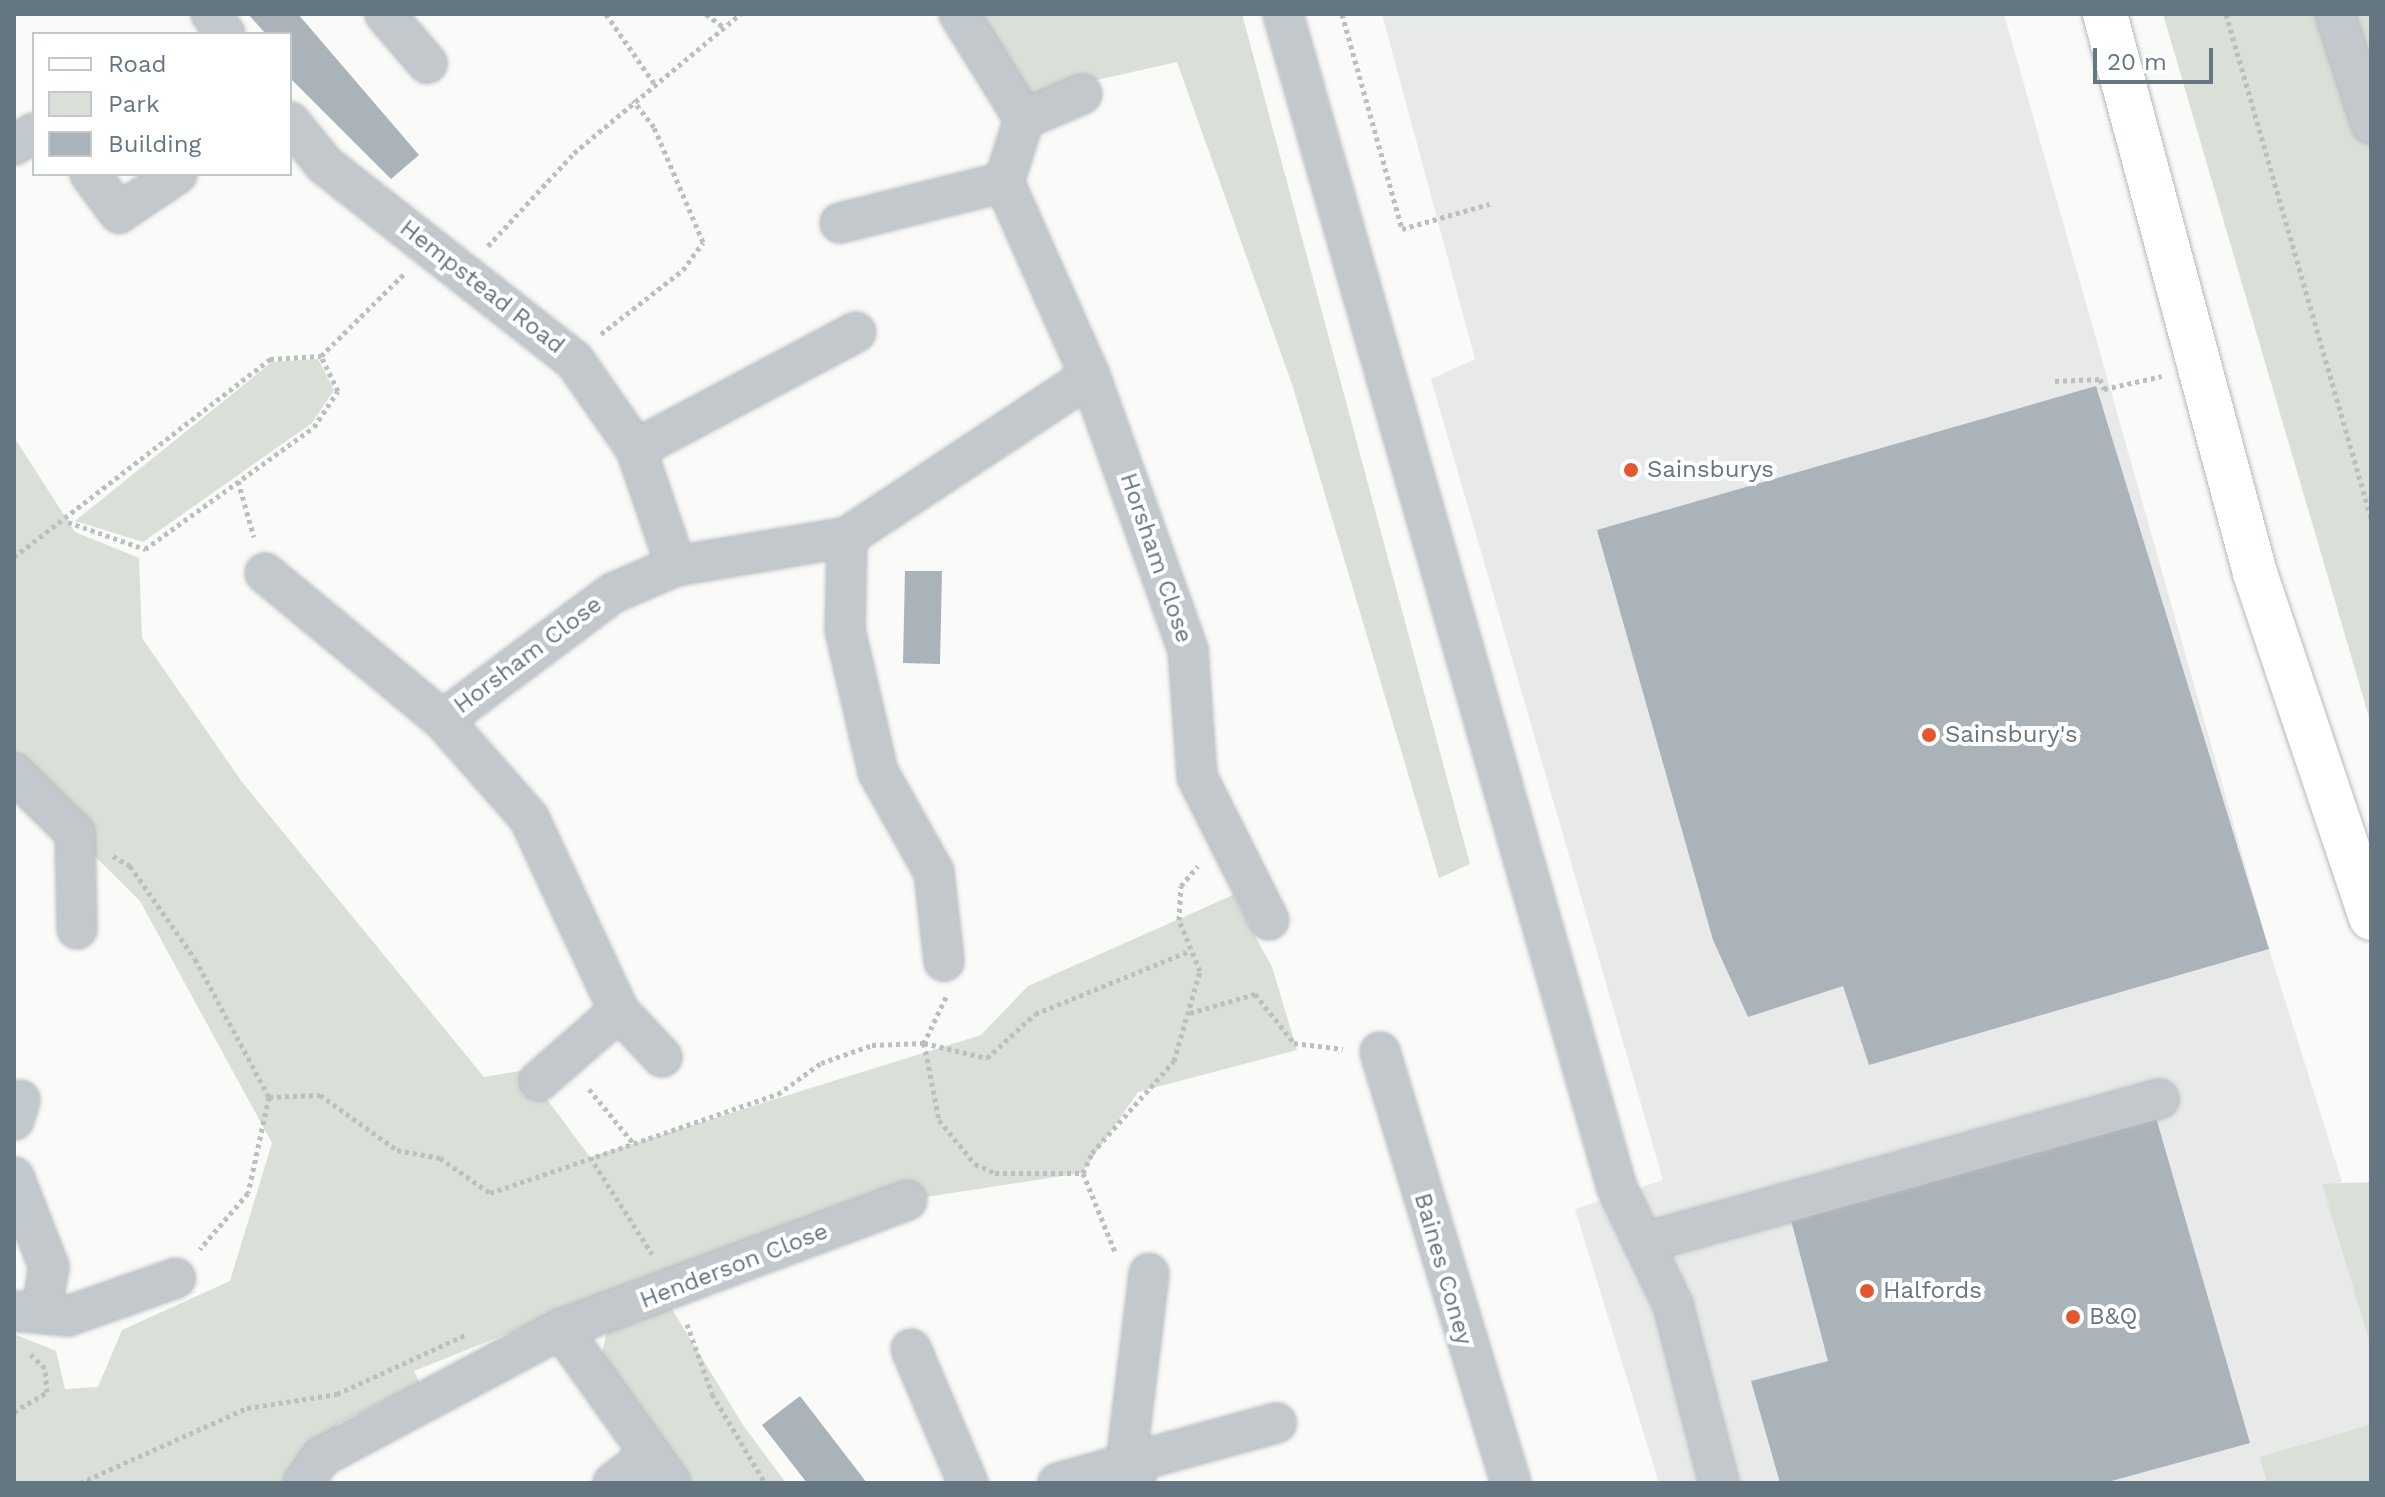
<!DOCTYPE html>
<style>
body{margin:0}
#map{position:relative;width:2385px;height:1497px;overflow:hidden;background:#fafaf8;font-family:"Work Sans",sans-serif}
div>[style]{position:absolute}
[style*='--x']{left:calc(var(--x)*1px);top:calc(var(--y)*1px);width:calc(var(--w)*1px);rotate:calc(var(--a)*1deg)}
.built>*{inset:0;background:#e8e9e9}
.green>*{inset:0;background:#dadfd7}
.building>*{inset:0;background:#aab3b9}
.path>*{height:5px;margin-top:-2.5px;transform-origin:0;background:repeating-linear-gradient(90deg,#bbbfc2 0 4px,transparent 0 8px)}
.roads{filter:drop-shadow(0 0 2px #b5babe) drop-shadow(0 0 2px #b5babe)}
.minor>*{height:38px;margin:-19px;padding:0 19px;transform-origin:19px;border-radius:19px;background:#c3c8cc}
.major>*{height:44px;margin:-22px;padding:0 22px;transform-origin:22px;border-radius:22px;background:#fff}
.dots>*{width:22px;height:22px;translate:-50% -50%;box-sizing:border-box;border:4px solid #fff;border-radius:50%}
span{translate:-50% -50%;white-space:nowrap;text-align:center;line-height:1.15;-webkit-text-stroke:8px #fff;paint-order:stroke}
.street-label{font-size:24px;color:#657683}
.poi-label{font-size:24px;color:#657683}
.left{translate:0 -50%;text-align:left}
.frame{position:absolute;inset:0;border:16px solid #657683;pointer-events:none}
.legend{position:absolute;left:32px;top:32px;width:260px;height:144px;box-sizing:border-box;background:#fff;border:2px solid #c1c8cd;margin:0;padding:10px 14px;list-style:none;font-size:24px;color:#657683}
.legend li{display:flex;align-items:center;gap:16px;height:40px}
.legend b{width:40px;border:2px solid #c1c8cd}
.scale{position:absolute;left:2093px;top:48px;width:120px;height:36px;box-sizing:border-box;border:4px solid #657683;border-top:0;padding-left:10px;font-size:24px;line-height:28px;white-space:nowrap;color:#657683;-webkit-text-stroke:6px #fff;paint-order:stroke}
</style>
<div id="map">
<div class="built">
<i style="clip-path:polygon(1382px 14px,2004px 14px,2269px 949px,2342px 1182px,2328px 1186px,2371px 1341px,2371px 1424px,2261px 1457px,2268px 1483px,1659px 1483px,1575px 1209px,1663px 1180px,1431px 379px,1475px 359px)"></i>
</div>
<div class="green">
<i style="clip-path:polygon(965px 14px,1242px 14px,1470px 864px,1439px 878px,1293px 387px,1177px 62px,1079px 84px,1021px 108px)"></i>
<i style="clip-path:polygon(2163px 14px,2371px 14px,2371px 724px)"></i>
<i style="clip-path:polygon(318px 359px,334px 390px,312px 423px,143px 542px,75px 521px,272px 362px)"></i>
<i style="clip-path:polygon(14px 437px,75px 532px,139px 558px,142px 638px,242px 782px,484px 1077px,525px 1070px,590px 1157px,981px 1035px,1028px 986px,1233px 895px,1272px 967px,1297px 1050px,1138px 1092px,1082px 1173px,907px 1200px,554px 1315px,414px 1371px,420px 1383px,339px 1423px,301px 1456px,284px 1483px,14px 1483px,14px 1334px,56px 1351px,65px 1389px,98px 1387px,122px 1330px,230px 1281px,272px 1143px,140px 901px,14px 776px)"></i>
<i style="clip-path:polygon(2371px 1182px,2371px 1346px,2322px 1184px)"></i>
<i style="clip-path:polygon(667px 1301px,743px 1425px,786px 1483px,685px 1483px,625px 1405px,602px 1353px,607px 1331px)"></i>
<i style="clip-path:polygon(2371px 1424px,2371px 1483px,2267px 1483px,2260px 1457px)"></i>
</div>
<div class="building">
<i style="clip-path:polygon(248px 14px,298px 14px,419px 155px,391px 179px,290px 78px,290px 34px,266px 34px)"></i>
<i style="clip-path:polygon(2096px 386px,2269px 949px,1869px 1065px,1843px 986px,1748px 1017px,1713px 940px,1597px 530px)"></i>
<i style="clip-path:polygon(905px 571px,942px 571px,940px 664px,903px 663px)"></i>
<i style="clip-path:polygon(2155px 1114px,2250px 1443px,2104px 1483px,1780px 1483px,1751px 1381px,1828px 1361px,1791px 1220px)"></i>
<i style="clip-path:polygon(800px 1396px,867px 1483px,807px 1483px,762px 1425px)"></i>
</div>
<div class="path">
<i style="--x:606;--y:14;--w:84;--a:55.2"></i>
<i style="--x:706;--y:14;--w:20;--a:37"></i>
<i style="--x:1342;--y:14;--w:223;--a:74.4"></i>
<i style="--x:1402;--y:229;--w:91;--a:-16"></i>
<i style="--x:2226;--y:14;--w:524;--a:73.95"></i>
<i style="--x:488;--y:246;--w:127;--a:-47.2"></i>
<i style="--x:574;--y:153;--w:217;--a:-39.9"></i>
<i style="--x:601;--y:334;--w:104;--a:-38"></i>
<i style="--x:683;--y:270;--w:34;--a:-54"></i>
<i style="--x:703;--y:242;--w:125;--a:-113.1"></i>
<i style="--x:654;--y:127;--w:34;--a:-128"></i>
<i style="--x:2055;--y:381;--w:45;--a:-2.5"></i>
<i style="--x:2100;--y:379;--w:11;--a:68"></i>
<i style="--x:2104;--y:389;--w:59;--a:-12.6"></i>
<i style="--x:238;--y:481;--w:58;--a:74.1"></i>
<i style="--x:68;--y:522;--w:82;--a:19.3"></i>
<i style="--x:145;--y:549;--w:208;--a:-35.8"></i>
<i style="--x:314;--y:427;--w:43;--a:-56.3"></i>
<i style="--x:338;--y:391;--w:39;--a:-116"></i>
<i style="--x:14;--y:557;--w:324;--a:-37.7"></i>
<i style="--x:270;--y:359;--w:51;--a:-3.4"></i>
<i style="--x:321;--y:356;--w:117;--a:-44.7"></i>
<i style="--x:113;--y:856;--w:20;--a:30"></i>
<i style="--x:130;--y:866;--w:113;--a:55"></i>
<i style="--x:195;--y:959;--w:157;--a:61.8"></i>
<i style="--x:269;--y:1097;--w:98;--a:102.3"></i>
<i style="--x:248;--y:1193;--w:74;--a:130.6"></i>
<i style="--x:946;--y:997;--w:51;--a:115.6"></i>
<i style="--x:924;--y:1043;--w:78;--a:79"></i>
<i style="--x:939;--y:1120;--w:57;--a:50.7"></i>
<i style="--x:975;--y:1164;--w:22;--a:24"></i>
<i style="--x:995;--y:1173;--w:88;--a:0"></i>
<i style="--x:1083;--y:1173;--w:85;--a:67.9"></i>
<i style="--x:1190;--y:1013;--w:68;--a:-16.3"></i>
<i style="--x:1255;--y:994;--w:63;--a:51.5"></i>
<i style="--x:1294;--y:1043;--w:49;--a:7"></i>
<i style="--x:589;--y:1089;--w:71;--a:50.7"></i>
<i style="--x:269;--y:1097;--w:51;--a:-2.2"></i>
<i style="--x:320;--y:1095;--w:95;--a:35.5"></i>
<i style="--x:397;--y:1150;--w:44;--a:10.5"></i>
<i style="--x:440;--y:1158;--w:61;--a:35"></i>
<i style="--x:490;--y:1193;--w:305;--a:-19"></i>
<i style="--x:778;--y:1094;--w:53;--a:-35.8"></i>
<i style="--x:821;--y:1063;--w:54;--a:-19.4"></i>
<i style="--x:872;--y:1045;--w:52;--a:-2.2"></i>
<i style="--x:924;--y:1043;--w:65;--a:13.4"></i>
<i style="--x:987;--y:1058;--w:65;--a:-42.5"></i>
<i style="--x:1035;--y:1014;--w:166;--a:-22.2"></i>
<i style="--x:590;--y:1157;--w:115;--a:57.4"></i>
<i style="--x:1083;--y:1173;--w:22;--a:-66"></i>
<i style="--x:1092;--y:1153;--w:123;--a:-48.3"></i>
<i style="--x:1174;--y:1061;--w:94;--a:-73.9"></i>
<i style="--x:1200;--y:971;--w:55;--a:-112.4"></i>
<i style="--x:1179;--y:920;--w:34;--a:-87"></i>
<i style="--x:1181;--y:886;--w:26;--a:-50"></i>
<i style="--x:687;--y:1324;--w:74;--a:70.3"></i>
<i style="--x:712;--y:1394;--w:104;--a:59.2"></i>
<i style="--x:14;--y:1412;--w:39;--a:-31"></i>
<i style="--x:47;--y:1392;--w:24;--a:-95"></i>
<i style="--x:45;--y:1368;--w:21;--a:-137"></i>
<i style="--x:80;--y:1483;--w:183;--a:-24.2"></i>
<i style="--x:247;--y:1408;--w:91;--a:-8.8"></i>
<i style="--x:337;--y:1394;--w:141;--a:-24.7"></i>
</div>
<div class="roads">
<div class="minor">
<i style="--x:211;--y:14;--w:24;--a:55"></i>
<i style="--x:385;--y:14;--w:65;--a:49.4"></i>
<i style="--x:959;--y:14;--w:123;--a:58.2"></i>
<i style="--x:1283;--y:14;--w:1221;--a:74.12"></i>
<i style="--x:1617;--y:1188;--w:130;--a:64.4"></i>
<i style="--x:1673;--y:1305;--w:184;--a:75.5"></i>
<i style="--x:2335;--y:14;--w:116;--a:71.9"></i>
<i style="--x:1082;--y:94;--w:63;--a:156.7"></i>
<i style="--x:1024;--y:119;--w:66;--a:107.6"></i>
<i style="--x:1004;--y:182;--w:212;--a:66.1"></i>
<i style="--x:290;--y:122;--w:55;--a:50.9"></i>
<i style="--x:325;--y:165;--w:316;--a:38.1"></i>
<i style="--x:574;--y:360;--w:108;--a:55.1"></i>
<i style="--x:636;--y:449;--w:124;--a:71.1"></i>
<i style="--x:14;--y:145;--w:23;--a:-31"></i>
<i style="--x:90;--y:174;--w:49;--a:53.4"></i>
<i style="--x:119;--y:213;--w:70;--a:-33.9"></i>
<i style="--x:840;--y:223;--w:169;--a:-14"></i>
<i style="--x:636;--y:449;--w:249;--a:-28"></i>
<i style="--x:847;--y:537;--w:93;--a:91.2"></i>
<i style="--x:845;--y:630;--w:146;--a:76.9"></i>
<i style="--x:878;--y:772;--w:115;--a:60.8"></i>
<i style="--x:934;--y:872;--w:90;--a:83.6"></i>
<i style="--x:265;--y:573;--w:231;--a:39.6"></i>
<i style="--x:14;--y:773;--w:86;--a:44.5"></i>
<i style="--x:75;--y:833;--w:96;--a:88.8"></i>
<i style="--x:1380;--y:1052;--w:450;--a:73.1"></i>
<i style="--x:662;--y:1057;--w:63;--a:-133.1"></i>
<i style="--x:619;--y:1011;--w:213;--a:-115"></i>
<i style="--x:529;--y:818;--w:130;--a:-131.3"></i>
<i style="--x:443;--y:720;--w:212;--a:-36.8"></i>
<i style="--x:613;--y:593;--w:69;--a:-23.2"></i>
<i style="--x:676;--y:566;--w:173;--a:-9.6"></i>
<i style="--x:847;--y:537;--w:291;--a:-33.5"></i>
<i style="--x:1090;--y:376;--w:291;--a:70.3"></i>
<i style="--x:1188;--y:650;--w:127;--a:85.9"></i>
<i style="--x:1197;--y:777;--w:160;--a:63.3"></i>
<i style="--x:539;--y:1081;--w:106;--a:-41.2"></i>
<i style="--x:14;--y:1120;--w:21;--a:-73"></i>
<i style="--x:14;--y:1177;--w:97;--a:68.7"></i>
<i style="--x:49;--y:1267;--w:46;--a:100.1"></i>
<i style="--x:1643;--y:1243;--w:536;--a:-15.59"></i>
<i style="--x:14;--y:1311;--w:54;--a:5.3"></i>
<i style="--x:68;--y:1316;--w:114;--a:-19.4"></i>
<i style="--x:561;--y:1329;--w:369;--a:-20.4"></i>
<i style="--x:911;--y:1349;--w:146;--a:67"></i>
<i style="--x:303;--y:1483;--w:32;--a:-55"></i>
<i style="--x:321;--y:1457;--w:272;--a:-28.1"></i>
<i style="--x:561;--y:1329;--w:189;--a:54.5"></i>
<i style="--x:613;--y:1483;--w:44;--a:-37.6"></i>
<i style="--x:1058;--y:1483;--w:71;--a:-15.6"></i>
<i style="--x:1126;--y:1464;--w:192;--a:-83.1"></i>
<i style="--x:1136;--y:1483;--w:21;--a:-118"></i>
<i style="--x:1126;--y:1464;--w:156;--a:-15.3"></i>
</div>
<div class="major">
<i style="--x:2105;--y:14;--w:579;--a:74.98"></i>
<i style="--x:2255;--y:573;--w:364;--a:71.4"></i>
</div>
</div>
<div class="dots">
<i style="left:1631px;top:470px;background:#e4572e"></i>
<i style="left:1929px;top:735px;background:#e4572e"></i>
<i style="left:1867px;top:1291px;background:#e4572e"></i>
<i style="left:2073px;top:1317px;background:#e4572e"></i>
</div>
<div class="street-label">
<span style="left:482px;top:287px;rotate:38deg">Hempstead Road</span>
<span style="left:1156px;top:558px;rotate:71deg">Horsham Close</span>
<span style="left:528px;top:655px;rotate:-37deg">Horsham Close</span>
<span style="left:734px;top:1266px;rotate:-21deg">Henderson Close</span>
<span style="left:1443px;top:1269px;rotate:74deg">Baines Coney</span>
</div>
<div class="poi-label">
<span class="left" style="left:1647px;top:470px">Sainsburys</span>
<span class="left" style="left:1945px;top:735px">Sainsbury's</span>
<span class="left" style="left:1883px;top:1291px">Halfords</span>
<span class="left" style="left:2089px;top:1317px">B&amp;Q</span>
</div>
<div class="frame"></div>
<ul class="legend">
<li><b style="height:10px;background:#fff"></b>Road</li>
<li><b style="height:22px;background:#dadfd7"></b>Park</li>
<li><b style="height:22px;background:#aab3b9"></b>Building</li>
</ul>
<div class="scale">20 m</div>
</div>
